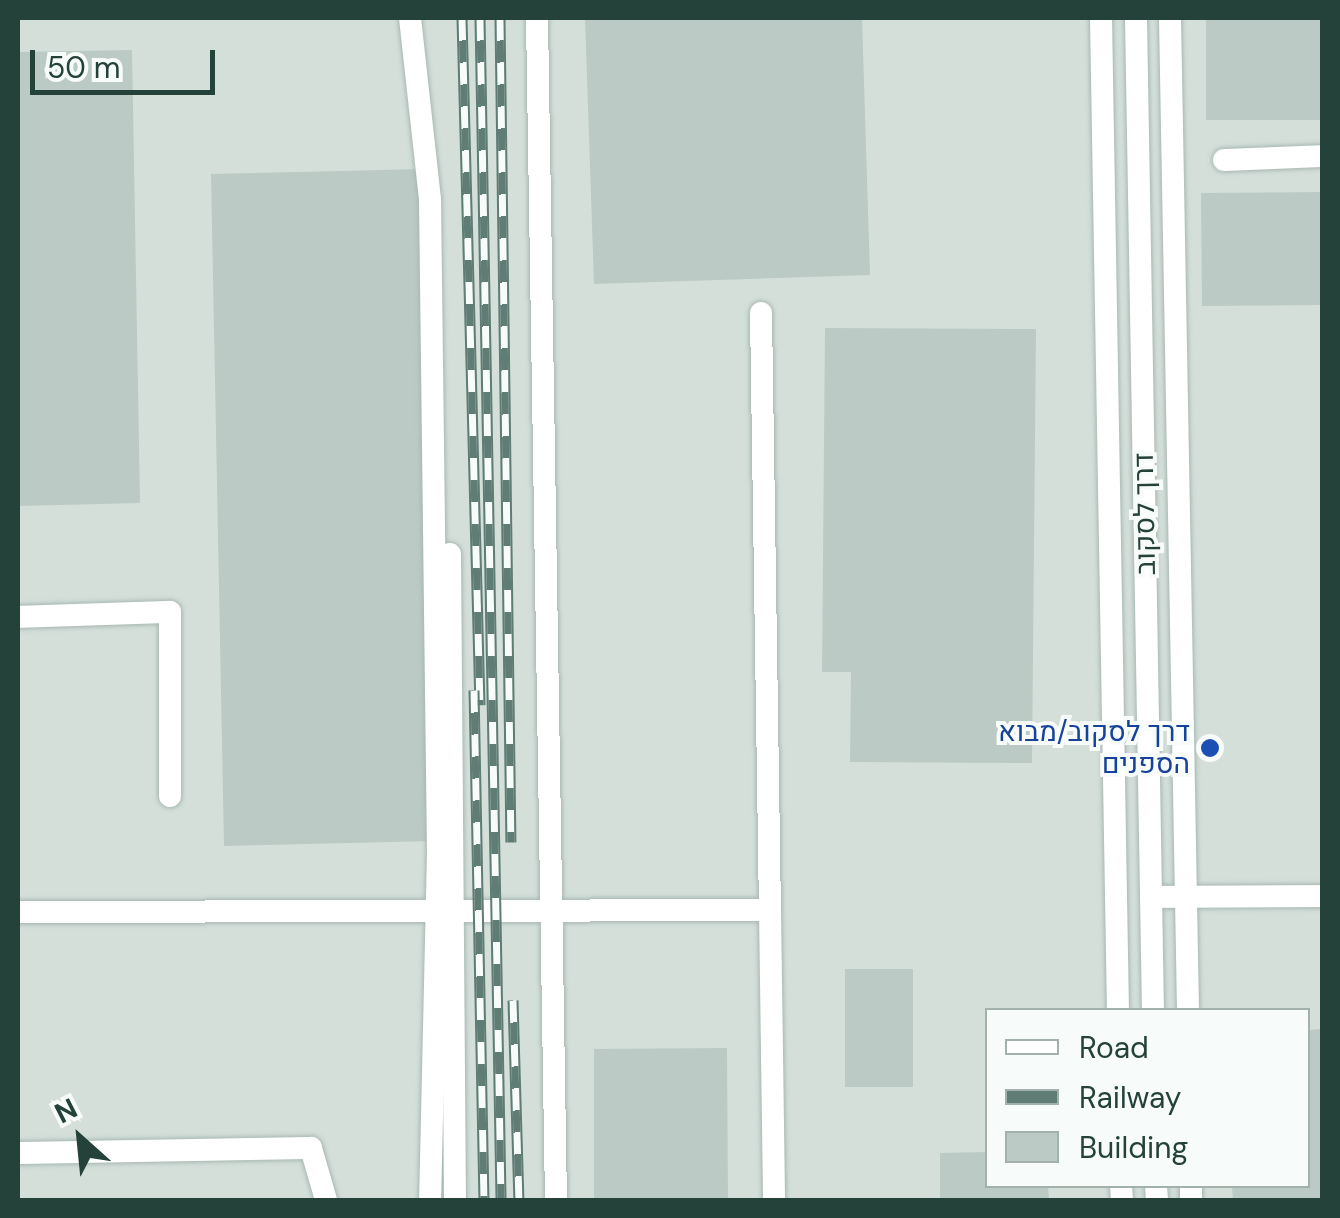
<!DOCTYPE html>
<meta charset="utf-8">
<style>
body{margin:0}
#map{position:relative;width:1340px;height:1218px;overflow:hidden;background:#e6efeb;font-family:"DM Sans",Heebo,sans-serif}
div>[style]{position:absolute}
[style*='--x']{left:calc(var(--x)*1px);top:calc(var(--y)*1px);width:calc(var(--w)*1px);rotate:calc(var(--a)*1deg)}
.built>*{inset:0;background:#d4dfda}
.building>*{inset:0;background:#bbcac4}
.roads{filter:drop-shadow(0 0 2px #a8b8b2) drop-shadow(0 0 2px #a8b8b2)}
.minor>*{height:22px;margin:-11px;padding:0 11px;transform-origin:11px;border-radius:11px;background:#fff}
.rail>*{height:11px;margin-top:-5.5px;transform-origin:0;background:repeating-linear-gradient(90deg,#f7fbf9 0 22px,#5f7d75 0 44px);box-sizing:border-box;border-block:2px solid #5f7d75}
.dots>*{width:28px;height:28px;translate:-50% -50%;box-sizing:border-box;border:5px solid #f7fbf9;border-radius:50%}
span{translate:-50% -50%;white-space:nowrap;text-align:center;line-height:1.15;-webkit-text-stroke:8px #f7fbf9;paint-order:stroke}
.street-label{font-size:28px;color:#24423a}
.transit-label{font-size:28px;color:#164399}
.right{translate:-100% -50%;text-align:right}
.frame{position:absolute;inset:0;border:20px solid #24423a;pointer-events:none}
.legend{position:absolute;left:985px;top:1008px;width:325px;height:180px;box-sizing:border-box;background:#f7fbf9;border:2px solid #a3b1ad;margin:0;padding:12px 18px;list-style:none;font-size:30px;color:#24423a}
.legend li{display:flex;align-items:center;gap:20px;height:50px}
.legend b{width:50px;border:2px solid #a3b1ad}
.north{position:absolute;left:30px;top:1088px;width:100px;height:100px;-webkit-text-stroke:8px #f7fbf9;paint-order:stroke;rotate:333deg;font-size:28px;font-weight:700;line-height:40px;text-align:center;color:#24423a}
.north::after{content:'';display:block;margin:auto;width:35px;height:45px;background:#24423a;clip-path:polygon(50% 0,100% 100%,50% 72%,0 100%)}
.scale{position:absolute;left:30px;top:50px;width:185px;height:45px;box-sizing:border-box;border:5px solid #24423a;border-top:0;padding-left:12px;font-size:30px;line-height:35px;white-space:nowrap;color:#24423a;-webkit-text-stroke:8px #f7fbf9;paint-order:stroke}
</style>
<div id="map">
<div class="built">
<i style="clip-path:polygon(evenodd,18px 18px,1322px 18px,1322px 1200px,18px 1200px,18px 18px,988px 1010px,1308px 1010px,1308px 1186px,988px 1186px,988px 1010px)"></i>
</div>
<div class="building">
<i style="clip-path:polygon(585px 18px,862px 18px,870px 275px,594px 284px)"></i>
<i style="clip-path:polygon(1206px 18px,1322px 18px,1322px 120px,1206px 120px)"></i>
<i style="clip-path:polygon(132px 50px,140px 503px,18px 506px,18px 52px)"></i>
<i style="clip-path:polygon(422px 169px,435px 841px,224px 846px,211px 174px)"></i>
<i style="clip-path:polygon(1322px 192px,1322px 305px,1202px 306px,1201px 193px)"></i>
<i style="clip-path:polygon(825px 328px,1036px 329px,1032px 763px,850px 762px,851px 672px,822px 672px)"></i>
<i style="clip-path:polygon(845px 969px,913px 969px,913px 1087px,845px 1087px)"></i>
<i style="clip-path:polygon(1322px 1029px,1322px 1200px,1233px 1200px,1232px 1186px,1308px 1186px,1308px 1030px)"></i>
<i style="clip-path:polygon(727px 1048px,728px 1200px,594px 1200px,594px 1049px)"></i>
<i style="clip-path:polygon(988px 1152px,988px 1186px,1048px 1186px,1049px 1200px,940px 1200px,940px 1153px)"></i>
</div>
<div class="roads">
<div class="minor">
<i style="--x:410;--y:18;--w:182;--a:83.7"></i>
<i style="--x:430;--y:199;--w:653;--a:89.3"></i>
<i style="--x:438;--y:852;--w:348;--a:91.3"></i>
<i style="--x:537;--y:18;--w:1182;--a:89.08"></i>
<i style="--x:1101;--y:18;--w:992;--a:89.02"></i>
<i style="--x:1136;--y:18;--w:992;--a:89.02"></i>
<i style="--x:1170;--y:18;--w:992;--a:88.96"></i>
<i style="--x:1224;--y:160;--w:98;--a:-2.3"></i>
<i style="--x:761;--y:313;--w:597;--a:89.14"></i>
<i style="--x:450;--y:554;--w:646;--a:89.56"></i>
<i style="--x:18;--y:617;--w:152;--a:-1.9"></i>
<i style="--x:170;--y:612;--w:184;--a:90"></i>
<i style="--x:1151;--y:897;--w:171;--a:-0.3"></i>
<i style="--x:18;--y:912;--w:752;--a:-0.15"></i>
<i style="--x:770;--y:910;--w:290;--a:89.2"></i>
<i style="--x:18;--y:1153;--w:293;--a:-1"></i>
<i style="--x:311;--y:1148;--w:54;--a:73.9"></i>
<i style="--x:1121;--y:1186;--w:14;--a:86"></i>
<i style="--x:1156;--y:1186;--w:14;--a:86"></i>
<i style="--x:1191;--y:1186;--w:14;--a:90"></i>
</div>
</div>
<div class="rail">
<i style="--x:462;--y:18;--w:687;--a:88.5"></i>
<i style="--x:480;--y:18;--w:1182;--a:88.98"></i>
<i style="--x:500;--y:18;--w:824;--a:89.24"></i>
<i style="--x:474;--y:690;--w:510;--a:88.88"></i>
<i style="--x:513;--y:1000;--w:200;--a:88.3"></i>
</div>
<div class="dots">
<i style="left:1210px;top:748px;background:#1a4fb4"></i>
</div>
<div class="street-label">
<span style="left:1145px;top:514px;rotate:-91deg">דרך לסקוב</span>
</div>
<div class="transit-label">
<span class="right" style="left:1190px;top:748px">דרך לסקוב/מבוא<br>הספנים</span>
</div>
<div class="frame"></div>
<ul class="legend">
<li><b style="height:12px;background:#fff"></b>Road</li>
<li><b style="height:12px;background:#5f7d75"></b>Railway</li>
<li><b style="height:28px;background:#bbcac4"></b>Building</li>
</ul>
<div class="north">N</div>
<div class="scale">50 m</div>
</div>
